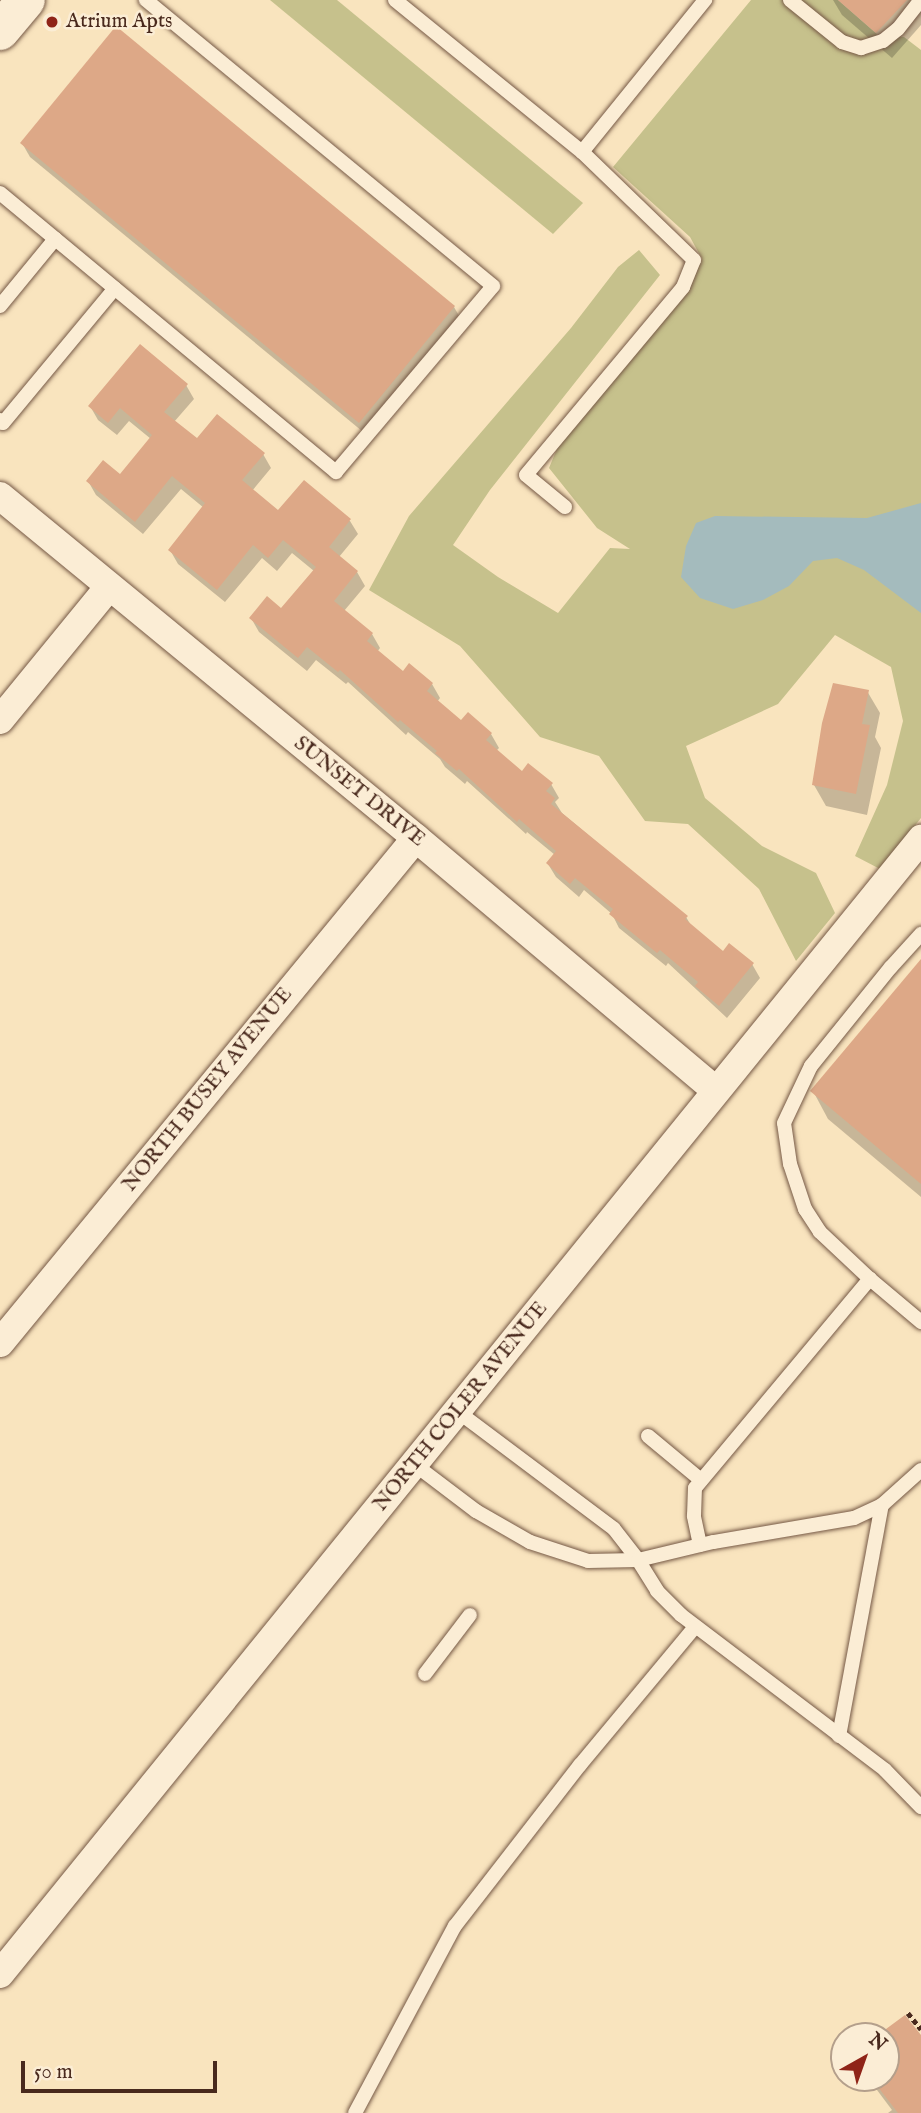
<!DOCTYPE html>
<style>
body{margin:0}
#map{position:relative;width:921px;height:2113px;overflow:hidden;background:#f9e4be;font-family:"IM FELL English",serif}
div>[style]{position:absolute}
[style*='--x']{left:calc(var(--x)*1px);top:calc(var(--y)*1px);width:calc(var(--w)*1px);rotate:calc(var(--a)*1deg)}
.green>*{inset:0;background:#c6c18c}
.water>*{inset:0;background:#a4bbbd}
.shadow>*{inset:0;background:#0003}
.building>*{inset:0;background:#dda887}
.path>*{height:4.5px;margin-top:-2.25px;transform-origin:0;background:repeating-linear-gradient(90deg,#49291d 0 5px,transparent 0 8.5px)}
.roads{filter:drop-shadow(0 0 2px #755845) drop-shadow(0 0 2px #755845)}
.lane>*{height:14px;margin:-7px;padding:0 7px;transform-origin:7px;border-radius:7px;background:#fbedd5}
.street>*{height:28px;margin:-14px;padding:0 14px;transform-origin:14px;border-radius:14px;background:#fbedd5}
.secondary>*{height:38px;margin:-19px;padding:0 19px;transform-origin:19px;border-radius:19px;background:#fbedd5}
.dots>*{width:19px;height:19px;translate:-50% -50%;box-sizing:border-box;border:4px solid #fbedd5;border-radius:50%}
span{translate:-50% -50%;white-space:nowrap;text-align:center;line-height:1.15;-webkit-text-stroke:5px #fbedd5;paint-order:stroke}
.poi-label{font-size:21px;color:#49291d}
.left{translate:0 -50%;text-align:left}
.street-label{font-size:21px;color:#49291d}
.north{position:absolute;left:830px;top:2022px;width:70px;height:70px;box-sizing:border-box;background:#fbedd5;border:2px solid #b49f8b;border-radius:50%;rotate:40deg;font-size:19px;font-weight:700;line-height:28px;text-align:center;color:#49291d}
.north::after{content:'';display:block;margin:auto;width:24px;height:32px;background:#8f2418;clip-path:polygon(50% 0,100% 100%,50% 72%,0 100%)}
.scale{position:absolute;left:21px;top:2061px;width:196px;height:32px;box-sizing:border-box;border:4px solid #49291d;border-top:0;padding-left:9px;font-size:21px;line-height:24px;white-space:nowrap;color:#49291d;-webkit-text-stroke:5px #fbedd5;paint-order:stroke}
</style>
<div id="map">
<div class="green">
<i style="clip-path:polygon(270px 0,337px 0,583px 203px,553px 234px)"></i>
<i style="clip-path:polygon(751px 0,838px 0,878px 35px,904px 37px,921px 50px,921px 818px,880px 869px,855px 856px,887px 785px,903px 721px,891px 667px,835px 635px,778px 704px,686px 746px,705px 798px,762px 846px,816px 873px,835px 913px,796px 961px,759px 889px,688px 824px,645px 821px,599px 756px,540px 737px,460px 646px,369px 590px,409px 516px,571px 328px,618px 267px,639px 250px,660px 275px,490px 490px,453px 545px,498px 577px,558px 613px,610px 548px,630px 549px,597px 528px,549px 468px,559px 444px,689px 287px,702px 259px,690px 237px,613px 167px)"></i>
</div>
<div class="water">
<i style="clip-path:polygon(921px 503px,921px 613px,864px 570px,837px 558px,813px 561px,789px 586px,763px 600px,733px 609px,700px 598px,681px 577px,686px 546px,696px 523px,715px 516px,867px 518px)"></i>
</div>
<div class="shadow">
<i style="clip-path:polygon(833px 0,921px 0,921px 25px,892px 58px,842px 15px)"></i>
<i style="clip-path:polygon(22px 143px,454px 307px,462px 321px,368px 436px,30px 157px)"></i>
<i style="clip-path:polygon(186px 385px,194px 399px,174px 422px,197px 441px,263px 454px,271px 468px,252px 491px,278px 512px,350px 521px,358px 534px,339px 557px,357px 572px,365px 586px,344px 611px,372px 634px,380px 648px,377px 652px,403px 673px,432px 684px,440px 698px,437px 702px,462px 723px,491px 734px,499px 748px,496px 751px,522px 773px,551px 784px,559px 798px,555px 802px,562px 813px,686px 917px,692px 927px,723px 953px,752px 964px,760px 978px,727px 1018px,668px 963px,666px 966px,619px 928px,612px 914px,584px 890px,579px 897px,556px 877px,548px 864px,555px 855px,527px 832px,526px 834px,467px 781px,465px 784px,445px 767px,440px 759px,408px 732px,406px 735px,348px 682px,346px 684px,316px 660px,307px 671px,259px 632px,251px 618px,281px 610px,314px 571px,292px 553px,277px 571px,262px 558px,225px 602px,178px 564px,170px 550px,204px 508px,181px 489px,143px 534px,96px 495px,88px 481px,120px 476px,151px 439px,129px 421px,117px 435px,98px 420px,90px 406px)"></i>
<i style="clip-path:polygon(867px 691px,880px 713px,875px 737px,881px 748px,867px 815px,826px 806px,814px 785px)"></i>
<i style="clip-path:polygon(921px 962px,921px 1197px,828px 1119px,813px 1091px)"></i>
<i style="clip-path:polygon(904px 2017px,921px 2038px,921px 2113px,888px 2113px,892px 2110px,868px 2078px,886px 2078px,886px 2036px,881px 2036px)"></i>
</div>
<div class="building">
<i style="clip-path:polygon(838px 0,907px 0,876px 33px)"></i>
<i style="clip-path:polygon(116px 26px,455px 306px,359px 423px,20px 143px)"></i>
<i style="clip-path:polygon(140px 344px,188px 384px,164px 412px,197px 438px,217px 414px,265px 453px,242px 480px,278px 510px,304px 480px,351px 519px,329px 547px,358px 571px,334px 601px,373px 633px,367px 641px,403px 671px,409px 663px,433px 683px,427px 691px,461px 720px,468px 712px,492px 733px,486px 740px,522px 771px,528px 763px,553px 783px,546px 791px,555px 798px,551px 804px,688px 916px,685px 919px,723px 951px,729px 943px,754px 963px,719px 1006px,695px 986px,698px 982px,660px 950px,657px 953px,609px 914px,613px 909px,575px 878px,570px 884px,546px 863px,556px 851px,519px 819px,517px 822px,459px 769px,457px 771px,435px 753px,437px 751px,400px 720px,398px 722px,340px 670px,338px 672px,307px 647px,298px 658px,249px 618px,267px 596px,281px 608px,316px 567px,283px 540px,268px 558px,253px 545px,217px 590px,168px 550px,205px 503px,172px 476px,135px 522px,86px 481px,103px 460px,120px 474px,152px 435px,120px 408px,108px 423px,88px 406px)"></i>
<i style="clip-path:polygon(833px 683px,869px 690px,862px 724px,870px 725px,856px 794px,812px 785px,822px 723px)"></i>
<i style="clip-path:polygon(921px 959px,921px 1184px,810px 1091px)"></i>
<i style="clip-path:polygon(905px 2015px,921px 2035px,921px 2113px,898px 2113px,871px 2078px,886px 2078px,886px 2029px)"></i>
</div>
<div class="path">
<i style="--x:908;--y:2013;--w:21;--a:51"></i>
</div>
<div class="roads">
<div class="lane">
<i style="--x:395;--y:0;--w:241;--a:39.1"></i>
<i style="--x:582;--y:152;--w:196;--a:-51"></i>
<i style="--x:790;--y:0;--w:67;--a:38.9"></i>
<i style="--x:842;--y:42;--w:20;--a:18"></i>
<i style="--x:861;--y:48;--w:23;--a:-18"></i>
<i style="--x:883;--y:41;--w:19;--a:-39"></i>
<i style="--x:898;--y:29;--w:37;--a:-52"></i>
<i style="--x:0;--y:193;--w:437;--a:39.7"></i>
<i style="--x:336;--y:472;--w:243;--a:-49.8"></i>
<i style="--x:493;--y:286;--w:450;--a:-140.5"></i>
<i style="--x:0;--y:306;--w:87;--a:-50.6"></i>
<i style="--x:0;--y:420;--w:4;--a:45"></i>
<i style="--x:3;--y:423;--w:175;--a:-50.3"></i>
<i style="--x:565;--y:507;--w:50;--a:-140.6"></i>
<i style="--x:526;--y:475;--w:245;--a:-50.1"></i>
<i style="--x:683;--y:287;--w:29;--a:-68"></i>
<i style="--x:694;--y:260;--w:156;--a:-136"></i>
<i style="--x:870;--y:1279;--w:69;--a:-136.8"></i>
<i style="--x:820;--y:1232;--w:27;--a:-123"></i>
<i style="--x:805;--y:1209;--w:47;--a:-108.4"></i>
<i style="--x:790;--y:1164;--w:41;--a:-98.3"></i>
<i style="--x:784;--y:1123;--w:63;--a:-64.7"></i>
<i style="--x:811;--y:1066;--w:127;--a:-51.1"></i>
<i style="--x:891;--y:967;--w:45;--a:-47.7"></i>
<i style="--x:457;--y:1411;--w:196;--a:36.9"></i>
<i style="--x:614;--y:1529;--w:39;--a:52"></i>
<i style="--x:648;--y:1436;--w:69;--a:39.7"></i>
<i style="--x:414;--y:1464;--w:78;--a:37.2"></i>
<i style="--x:476;--y:1511;--w:62;--a:29.9"></i>
<i style="--x:530;--y:1542;--w:61;--a:18.1"></i>
<i style="--x:588;--y:1561;--w:50;--a:-1.1"></i>
<i style="--x:921;--y:1470;--w:52;--a:138.1"></i>
<i style="--x:882;--y:1505;--w:31;--a:155"></i>
<i style="--x:854;--y:1518;--w:143;--a:170.3"></i>
<i style="--x:713;--y:1542;--w:77;--a:166.5"></i>
<i style="--x:638;--y:1560;--w:36;--a:58"></i>
<i style="--x:657;--y:1591;--w:34;--a:45"></i>
<i style="--x:681;--y:1615;--w:256;--a:37.2"></i>
<i style="--x:885;--y:1770;--w:52;--a:45.8"></i>
<i style="--x:700;--y:1545;--w:30;--a:-102"></i>
<i style="--x:694;--y:1516;--w:28;--a:-88"></i>
<i style="--x:695;--y:1488;--w:273;--a:-50.1"></i>
<i style="--x:870;--y:1279;--w:67;--a:40.1"></i>
<i style="--x:425;--y:1674;--w:74;--a:-52.7"></i>
<i style="--x:839;--y:1736;--w:235;--a:-79.5"></i>
<i style="--x:355;--y:2113;--w:212;--a:-61.9"></i>
<i style="--x:455;--y:1926;--w:204;--a:-52.2"></i>
<i style="--x:580;--y:1765;--w:180;--a:-50.2"></i>
</div>
<div class="street">
<i style="--x:0;--y:496;--w:539;--a:39.42"></i>
<i style="--x:416;--y:838;--w:392;--a:40.1"></i>
<i style="--x:0;--y:720;--w:172;--a:-50.7"></i>
<i style="--x:0;--y:1343;--w:654;--a:-50.52"></i>
<i style="--x:0;--y:1974;--w:1462;--a:-50.94"></i>
</div>
<div class="secondary">
<i style="--x:0;--y:31;--w:40;--a:-50"></i>
</div>
</div>
<div class="dots">
<i style="left:52px;top:22px;background:#8f2418"></i>
</div>
<div class="poi-label">
<span class="left" style="left:66px;top:22px">Atrium Apts</span>
</div>
<div class="street-label">
<span style="left:359px;top:792px;rotate:39deg">SUNSET DRIVE</span>
<span style="left:208px;top:1090px;rotate:-51deg">NORTH BUSEY AVENUE</span>
<span style="left:461px;top:1407px;rotate:-51deg">NORTH COLER AVENUE</span>
</div>
<div class="north">N</div>
<div class="scale">50 m</div>
</div>
